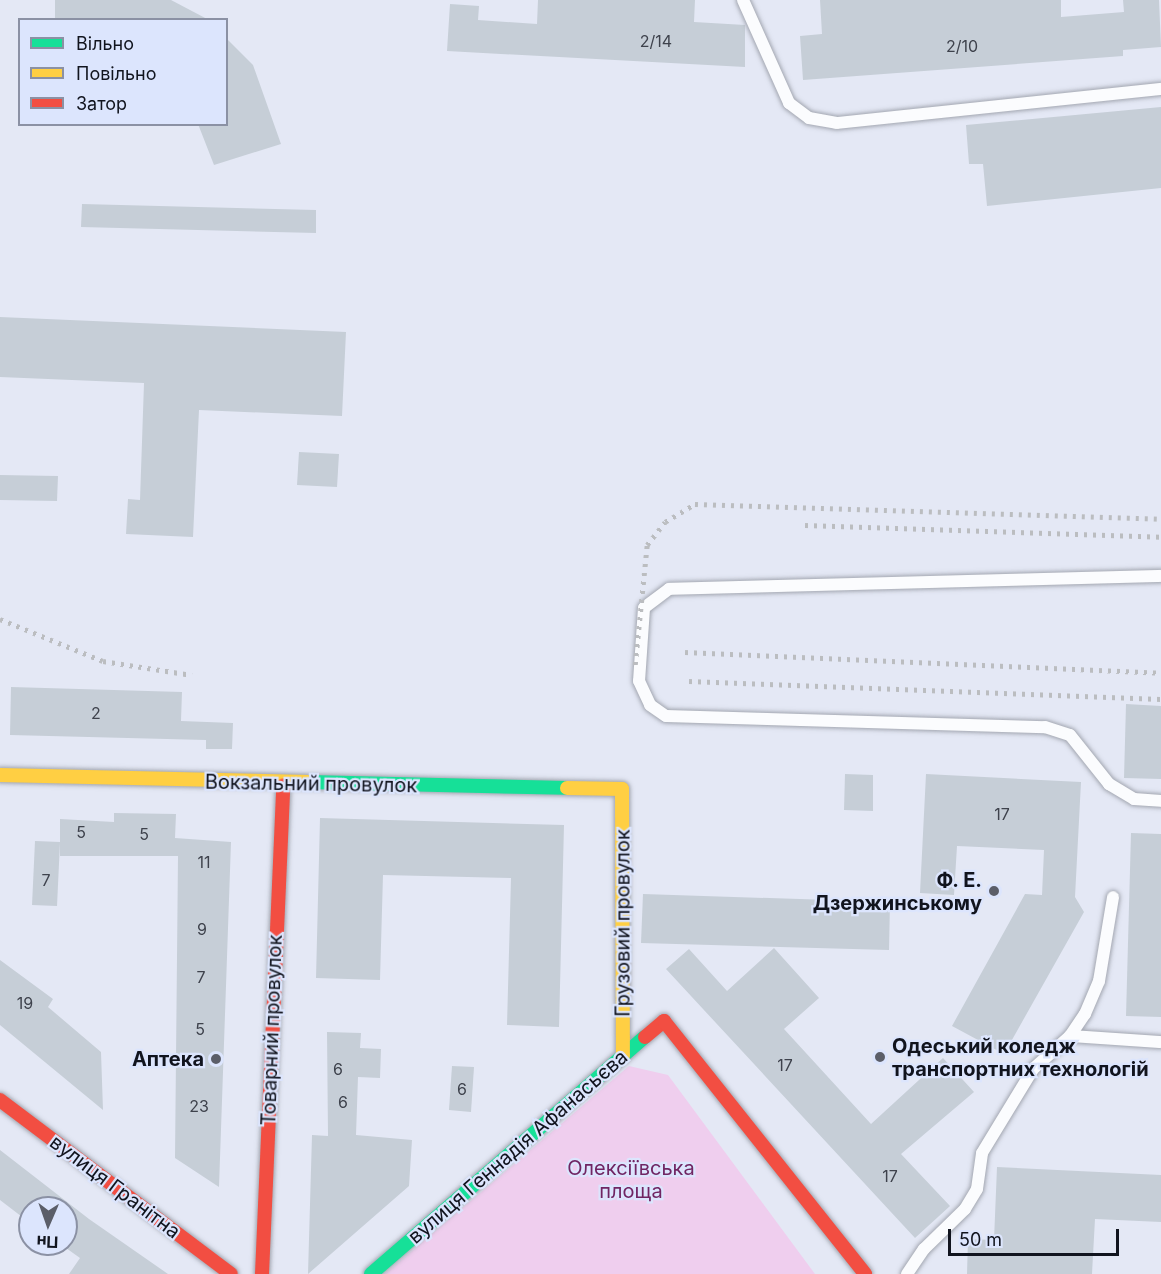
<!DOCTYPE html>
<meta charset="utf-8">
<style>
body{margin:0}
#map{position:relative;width:1161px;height:1274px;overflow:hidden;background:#e4e8f5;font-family:Inter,sans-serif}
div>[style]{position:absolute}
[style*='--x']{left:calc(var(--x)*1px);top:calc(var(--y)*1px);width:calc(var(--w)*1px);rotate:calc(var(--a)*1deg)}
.green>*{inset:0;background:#efceee}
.building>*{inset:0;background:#c6ced7}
.roads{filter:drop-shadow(0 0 2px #a3a7b1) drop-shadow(0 0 2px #a3a7b1)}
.lane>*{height:12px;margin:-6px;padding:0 6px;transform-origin:6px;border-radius:6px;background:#fbfcfe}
.fast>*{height:14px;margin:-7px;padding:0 7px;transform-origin:7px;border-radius:7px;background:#16e098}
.slow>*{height:14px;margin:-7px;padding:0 7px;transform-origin:7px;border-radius:7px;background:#ffcf43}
.jam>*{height:14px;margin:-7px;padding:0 7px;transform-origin:7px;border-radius:7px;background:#f24e42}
.rail>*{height:4.5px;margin-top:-2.25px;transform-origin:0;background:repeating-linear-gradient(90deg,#bbbdc0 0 3px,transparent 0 9px)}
.dots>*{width:16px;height:16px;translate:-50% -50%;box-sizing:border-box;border:3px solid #dce5fd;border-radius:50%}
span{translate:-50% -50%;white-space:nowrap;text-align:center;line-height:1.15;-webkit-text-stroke:4.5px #dce5fd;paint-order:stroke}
.number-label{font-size:16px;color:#3e424c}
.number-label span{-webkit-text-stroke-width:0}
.street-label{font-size:20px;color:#11141e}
.poi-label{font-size:20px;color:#11141e;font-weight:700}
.right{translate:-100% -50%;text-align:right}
.left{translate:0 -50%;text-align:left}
.park-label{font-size:20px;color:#702563}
.legend{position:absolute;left:18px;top:18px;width:210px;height:108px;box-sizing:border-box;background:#dce5fd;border:2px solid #8b91a4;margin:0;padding:8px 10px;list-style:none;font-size:18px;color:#11141e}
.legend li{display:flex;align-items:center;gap:12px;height:30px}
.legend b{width:30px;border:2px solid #8b91a4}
.north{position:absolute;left:18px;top:1196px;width:60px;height:60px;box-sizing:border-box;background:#dce5fd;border:2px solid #8b91a4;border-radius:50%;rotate:182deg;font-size:16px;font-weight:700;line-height:24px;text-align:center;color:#11141e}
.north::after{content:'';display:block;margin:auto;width:21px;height:27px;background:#5b5e69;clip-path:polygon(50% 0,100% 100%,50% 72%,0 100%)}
.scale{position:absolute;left:948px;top:1229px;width:171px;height:27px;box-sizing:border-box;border:3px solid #11141e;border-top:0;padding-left:8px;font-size:18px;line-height:21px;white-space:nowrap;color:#11141e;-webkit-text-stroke:4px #dce5fd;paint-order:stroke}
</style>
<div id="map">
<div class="green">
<i style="clip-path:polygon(629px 1066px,668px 1075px,815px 1274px,385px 1274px)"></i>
</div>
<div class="building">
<i style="clip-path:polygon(55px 0,171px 0,209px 20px,55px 20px)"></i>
<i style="clip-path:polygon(538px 0,695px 0,694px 22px,745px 25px,745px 67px,447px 51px,450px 4px,479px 6px,478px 20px,537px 24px)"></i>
<i style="clip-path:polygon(820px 0,1061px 0,1061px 17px,1124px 12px,1123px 0,1159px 0,1161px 47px,1123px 50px,1123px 56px,803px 80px,800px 36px,822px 34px)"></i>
<i style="clip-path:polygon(226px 38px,253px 65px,281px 144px,214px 165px,198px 124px,226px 124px)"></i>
<i style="clip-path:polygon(1161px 107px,1161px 188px,987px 206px,983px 164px,969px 164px,966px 125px)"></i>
<i style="clip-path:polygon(82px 204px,316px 210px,316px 233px,81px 227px)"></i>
<i style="clip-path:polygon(0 317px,346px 332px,342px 416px,199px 410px,193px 537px,126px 534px,128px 499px,140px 500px,144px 383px,0 377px)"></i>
<i style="clip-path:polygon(299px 452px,339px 454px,337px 487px,297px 485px)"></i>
<i style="clip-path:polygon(0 475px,58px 476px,57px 501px,0 500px)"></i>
<i style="clip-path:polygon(11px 687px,182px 692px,181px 721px,233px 723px,232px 749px,206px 749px,206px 740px,10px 735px)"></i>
<i style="clip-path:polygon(1126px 704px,1161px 706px,1161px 779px,1124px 778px)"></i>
<i style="clip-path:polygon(845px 774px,873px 775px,873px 811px,844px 810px)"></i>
<i style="clip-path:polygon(926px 774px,1081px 782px,1075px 897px,1084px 912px,1004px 1054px,952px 1026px,1025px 894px,1042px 895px,1044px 850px,957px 846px,954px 895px,920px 893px)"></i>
<i style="clip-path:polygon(114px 813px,176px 814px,175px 838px,231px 842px,219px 1187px,175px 1158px,178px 856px,60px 856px,60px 819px,114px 822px)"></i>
<i style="clip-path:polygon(320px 818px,564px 825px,559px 1027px,507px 1025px,511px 878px,383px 875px,380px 980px,316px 978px)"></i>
<i style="clip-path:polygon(1131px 833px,1161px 834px,1161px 1017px,1126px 1016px)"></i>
<i style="clip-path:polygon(35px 841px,60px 842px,57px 906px,32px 905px)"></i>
<i style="clip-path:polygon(643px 894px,890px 902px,889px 950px,641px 943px)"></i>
<i style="clip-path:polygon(774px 948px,819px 998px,784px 1029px,871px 1124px,943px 1058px,974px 1092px,901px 1154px,950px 1206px,915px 1238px,666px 969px,689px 949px,727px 991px)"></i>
<i style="clip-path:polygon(0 960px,53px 999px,48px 1007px,101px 1052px,103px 1110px,0 1025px)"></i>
<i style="clip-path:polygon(327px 1032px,361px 1033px,360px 1048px,381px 1049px,380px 1078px,358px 1077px,356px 1135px,412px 1140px,409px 1186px,308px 1274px,312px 1135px,328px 1136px)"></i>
<i style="clip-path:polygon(452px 1066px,474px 1067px,471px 1112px,449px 1110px)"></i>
<i style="clip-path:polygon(0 1150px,89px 1219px,168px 1274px,69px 1274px,80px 1258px,66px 1248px,66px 1208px,30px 1208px,30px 1223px,0 1200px)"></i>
<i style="clip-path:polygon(997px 1167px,1161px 1175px,1161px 1222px,1095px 1219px,1092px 1274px,967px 1274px,968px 1239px,994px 1240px)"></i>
</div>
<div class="roads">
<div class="lane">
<i style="--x:743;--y:0;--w:113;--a:65.9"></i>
<i style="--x:789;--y:103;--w:25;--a:37"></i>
<i style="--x:809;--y:118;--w:28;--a:10"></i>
<i style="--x:837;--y:123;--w:326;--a:-6"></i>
<i style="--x:1161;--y:576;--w:492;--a:178.5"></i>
<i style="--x:669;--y:589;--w:31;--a:143"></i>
<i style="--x:644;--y:608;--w:73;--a:93.9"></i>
<i style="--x:639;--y:681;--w:26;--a:65"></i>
<i style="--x:650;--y:705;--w:19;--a:35"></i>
<i style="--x:666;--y:716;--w:379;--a:1.7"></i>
<i style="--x:1045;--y:727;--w:26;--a:18"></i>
<i style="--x:1070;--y:735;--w:63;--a:51.5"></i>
<i style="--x:1109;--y:784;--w:29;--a:31"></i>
<i style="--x:1134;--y:799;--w:27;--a:4"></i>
<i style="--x:1070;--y:1036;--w:91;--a:3.8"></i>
<i style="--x:907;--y:1274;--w:30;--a:-56"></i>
<i style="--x:924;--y:1249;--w:57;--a:-44.3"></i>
<i style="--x:965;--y:1209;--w:23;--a:-59"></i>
<i style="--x:977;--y:1189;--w:36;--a:-82"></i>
<i style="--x:982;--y:1153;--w:98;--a:-58.7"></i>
<i style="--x:1033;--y:1069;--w:50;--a:-41.7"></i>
<i style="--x:1070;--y:1036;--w:27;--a:-56"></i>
<i style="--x:1085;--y:1014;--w:36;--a:-67"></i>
<i style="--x:1099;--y:981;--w:85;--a:-80.5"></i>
</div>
<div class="fast">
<i style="--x:308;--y:782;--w:259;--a:1.3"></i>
<i style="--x:371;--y:1274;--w:362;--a:-40.9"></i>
</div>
<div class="slow">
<i style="--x:0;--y:775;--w:308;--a:1.3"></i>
<i style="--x:567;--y:788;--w:55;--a:1"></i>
<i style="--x:622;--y:789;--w:267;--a:89.8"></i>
</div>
<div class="jam">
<i style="--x:645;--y:1037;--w:25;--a:-40"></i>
<i style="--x:664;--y:1021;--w:323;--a:51.5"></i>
<i style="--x:0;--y:1100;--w:289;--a:37"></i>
<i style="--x:262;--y:1274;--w:489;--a:-87.5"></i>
</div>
</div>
<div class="rail">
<i style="--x:805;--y:525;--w:356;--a:1.9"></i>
<i style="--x:0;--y:619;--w:111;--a:22.2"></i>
<i style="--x:103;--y:661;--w:90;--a:8.9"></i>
<i style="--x:685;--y:652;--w:476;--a:2.5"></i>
<i style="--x:635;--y:665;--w:121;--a:-84.3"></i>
<i style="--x:647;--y:545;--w:29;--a:-52"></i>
<i style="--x:665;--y:522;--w:35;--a:-31"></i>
<i style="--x:695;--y:504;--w:466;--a:1.8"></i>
<i style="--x:689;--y:681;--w:472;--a:2.2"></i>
</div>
<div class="dots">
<i style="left:994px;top:891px;background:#5b5e69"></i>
<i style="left:880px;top:1057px;background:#5b5e69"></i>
<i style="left:216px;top:1059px;background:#5b5e69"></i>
</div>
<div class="number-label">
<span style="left:656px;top:41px">2/14</span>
<span style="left:962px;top:46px">2/10</span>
<span style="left:96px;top:713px">2</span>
<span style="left:1002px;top:814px">17</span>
<span style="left:81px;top:832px">5</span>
<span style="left:144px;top:834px">5</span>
<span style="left:204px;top:862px">11</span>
<span style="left:46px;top:880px">7</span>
<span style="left:202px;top:929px">9</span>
<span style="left:201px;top:977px">7</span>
<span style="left:25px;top:1003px">19</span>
<span style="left:200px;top:1029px">5</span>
<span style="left:785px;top:1065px">17</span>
<span style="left:338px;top:1069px">6</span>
<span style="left:462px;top:1089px">6</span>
<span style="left:343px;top:1102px">6</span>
<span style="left:199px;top:1106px">23</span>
<span style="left:890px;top:1176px">17</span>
</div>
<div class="street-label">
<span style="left:311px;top:784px;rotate:1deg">Вокзальний провулок</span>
<span style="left:623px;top:923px;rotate:-90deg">Грузовий провулок</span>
<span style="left:272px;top:1030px;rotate:-88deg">Товарний провулок</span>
<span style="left:518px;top:1147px;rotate:-41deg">вулиця Геннадія Афанасьєва</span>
<span style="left:115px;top:1187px;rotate:37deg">вулиця Гранітна</span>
</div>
<div class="poi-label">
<span class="right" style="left:982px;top:892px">Ф. Е.<br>Дзержинському</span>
<span class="left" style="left:892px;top:1058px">Одеський коледж<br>транспортних технологій</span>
<span class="right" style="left:204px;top:1059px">Аптека</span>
</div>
<div class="park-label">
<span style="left:631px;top:1180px">Олексіївська<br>площа</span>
</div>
<ul class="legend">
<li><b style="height:8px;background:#16e098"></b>Вільно</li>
<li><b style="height:8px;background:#ffcf43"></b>Повільно</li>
<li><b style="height:8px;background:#f24e42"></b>Затор</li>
</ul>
<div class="north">Пн</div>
<div class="scale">50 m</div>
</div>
